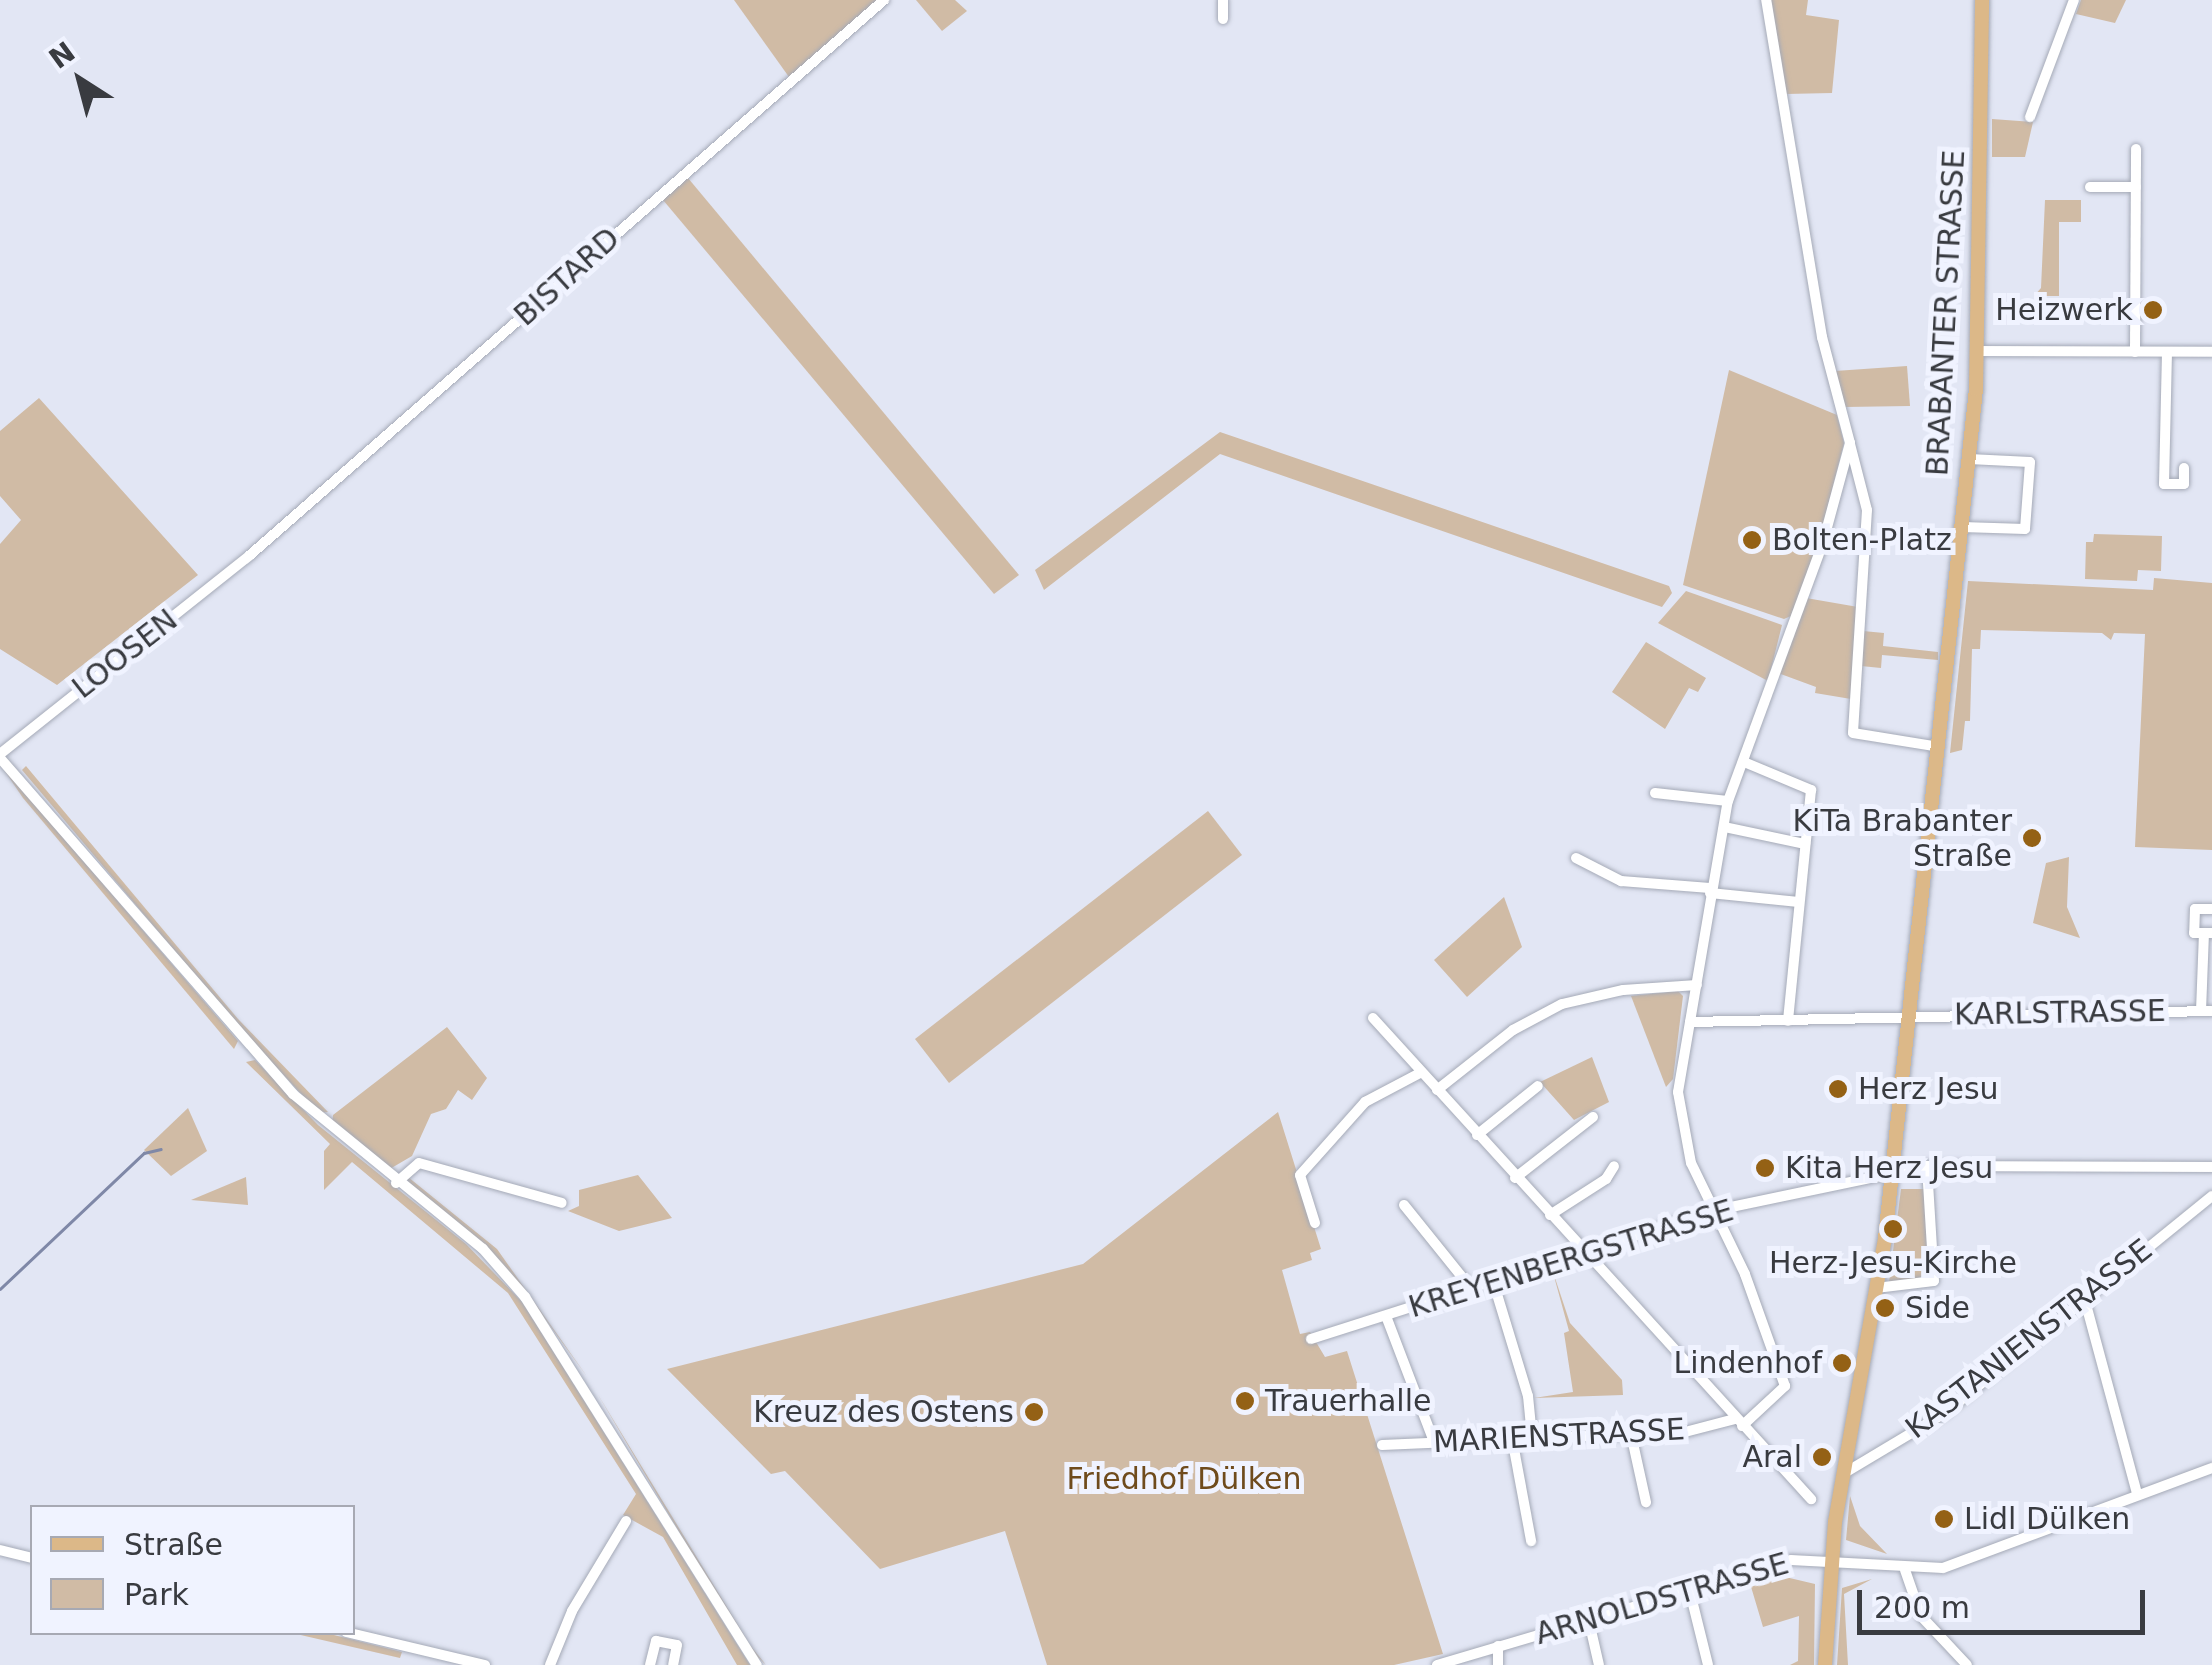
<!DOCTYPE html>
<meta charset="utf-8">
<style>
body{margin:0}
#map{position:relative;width:2212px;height:1665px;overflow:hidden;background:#e2e6f4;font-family:"DejaVu Sans",sans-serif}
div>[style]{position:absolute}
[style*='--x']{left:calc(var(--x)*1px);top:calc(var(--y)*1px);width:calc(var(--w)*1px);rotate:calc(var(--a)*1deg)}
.green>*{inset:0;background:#d0bba5}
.stream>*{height:2.5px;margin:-1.25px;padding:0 1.25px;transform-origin:1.25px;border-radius:1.25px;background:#7f88a7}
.roads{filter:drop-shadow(0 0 2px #a5aab7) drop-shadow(0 0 2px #a5aab7)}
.minor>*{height:10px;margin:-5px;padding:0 5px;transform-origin:5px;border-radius:5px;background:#fff}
.major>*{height:14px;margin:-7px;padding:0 7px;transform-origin:7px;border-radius:7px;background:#dcb888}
.dots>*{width:28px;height:28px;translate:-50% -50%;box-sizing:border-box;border:5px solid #f0f3ff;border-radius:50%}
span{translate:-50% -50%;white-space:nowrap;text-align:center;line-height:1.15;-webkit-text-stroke:10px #f0f3ff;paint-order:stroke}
.street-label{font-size:30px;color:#393b40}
.poi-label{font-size:30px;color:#393b40}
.right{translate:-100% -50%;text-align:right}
.left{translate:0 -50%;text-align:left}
.park-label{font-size:30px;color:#6f4b1c}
.legend{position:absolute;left:30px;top:1505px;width:325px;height:130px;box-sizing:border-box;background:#f0f3ff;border:2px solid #a7a9b3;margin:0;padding:12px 18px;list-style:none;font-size:30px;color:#393b40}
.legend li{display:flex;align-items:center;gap:20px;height:50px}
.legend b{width:50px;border:2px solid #a7a9b3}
.north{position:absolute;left:30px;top:30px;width:100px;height:100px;-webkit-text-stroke:8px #f0f3ff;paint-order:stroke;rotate:324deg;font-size:28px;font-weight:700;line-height:40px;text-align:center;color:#393b40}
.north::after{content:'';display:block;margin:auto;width:35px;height:45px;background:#393b40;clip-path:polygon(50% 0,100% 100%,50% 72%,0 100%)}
.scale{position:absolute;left:1857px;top:1590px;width:288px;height:45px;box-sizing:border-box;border:5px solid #393b40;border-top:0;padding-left:12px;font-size:30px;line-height:35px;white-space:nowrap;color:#393b40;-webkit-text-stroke:8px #f0f3ff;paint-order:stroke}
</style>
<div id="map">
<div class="green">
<i style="clip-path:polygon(734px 0,877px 0,789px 77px)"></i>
<i style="clip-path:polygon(916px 0,955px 0,967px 11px,942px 31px)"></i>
<i style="clip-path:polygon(1768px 0,1808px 0,1806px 15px,1839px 20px,1832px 93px,1786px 94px)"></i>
<i style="clip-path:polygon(2081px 0,2126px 0,2115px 23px,2076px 14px)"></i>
<i style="clip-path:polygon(1992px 119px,2033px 122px,2025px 157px,1992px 157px)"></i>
<i style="clip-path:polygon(688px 178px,1019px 575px,994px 594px,663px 200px)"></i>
<i style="clip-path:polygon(2045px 200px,2081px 200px,2081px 222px,2059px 222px,2059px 296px,2034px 296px,2041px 288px)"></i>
<i style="clip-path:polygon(1907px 366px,1910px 406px,1845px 407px,1835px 371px)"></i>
<i style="clip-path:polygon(1729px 370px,1837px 415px,1844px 443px,1818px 545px,1791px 616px,1784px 619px,1683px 585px)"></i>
<i style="clip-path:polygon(39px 398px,198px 575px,57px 685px,0 649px,0 544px,21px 520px,0 496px,0 431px)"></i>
<i style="clip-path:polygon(1220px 432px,1669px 586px,1672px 593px,1662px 607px,1220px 454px,1044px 590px,1035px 570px)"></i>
<i style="clip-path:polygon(2094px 534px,2162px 536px,2161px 571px,2138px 570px,2137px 581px,2085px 579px,2086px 542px,2093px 542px)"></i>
<i style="clip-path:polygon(2154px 578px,2212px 583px,2212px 850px,2135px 847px,2145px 634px,2114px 633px,2111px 640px,2102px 633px,1981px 630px,1980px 649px,1972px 649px,1970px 721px,1965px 721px,1962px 750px,1950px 753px,1968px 581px,2153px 590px)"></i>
<i style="clip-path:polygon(1686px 591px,1782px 625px,1768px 681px,1658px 623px)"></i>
<i style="clip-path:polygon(1806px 598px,1858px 607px,1851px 699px,1815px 693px,1816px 687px,1778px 673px)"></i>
<i style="clip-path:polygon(1863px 631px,1884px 633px,1883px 646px,1938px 652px,1938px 660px,1882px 655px,1881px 668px,1861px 666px)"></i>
<i style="clip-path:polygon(1646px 642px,1706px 678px,1698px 692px,1689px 688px,1665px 729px,1612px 692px)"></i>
<i style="clip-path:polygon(0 764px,238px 1041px,234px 1049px,23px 798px)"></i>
<i style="clip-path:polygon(26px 766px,238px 1019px,328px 1112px,319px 1113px,238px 1026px,22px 770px)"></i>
<i style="clip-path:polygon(1208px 811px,1242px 855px,949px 1083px,915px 1039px)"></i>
<i style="clip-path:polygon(2069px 857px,2067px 907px,2080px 938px,2033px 923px,2046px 863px)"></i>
<i style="clip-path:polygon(1504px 897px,1522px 947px,1467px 997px,1434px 960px)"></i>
<i style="clip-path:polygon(1678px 991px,1683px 996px,1673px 1079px,1666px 1087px,1631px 996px)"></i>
<i style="clip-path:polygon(447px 1027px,487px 1078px,472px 1100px,458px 1090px,446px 1109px,431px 1114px,412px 1156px,388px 1170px,332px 1125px,333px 1115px)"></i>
<i style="clip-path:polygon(1592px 1057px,1609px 1102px,1574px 1120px,1540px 1082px)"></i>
<i style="clip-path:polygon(255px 1060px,318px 1125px,466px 1244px,522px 1302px,750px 1665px,737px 1665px,663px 1537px,623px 1515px,636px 1494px,508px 1293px,352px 1162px,324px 1190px,324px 1151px,330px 1144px,246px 1062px)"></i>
<i style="clip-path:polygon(188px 1108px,207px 1151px,171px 1176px,144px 1150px)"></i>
<i style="clip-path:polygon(1278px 1112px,1321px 1249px,1310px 1253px,1312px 1260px,1282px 1270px,1300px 1334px,1310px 1332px,1325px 1357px,1347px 1351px,1443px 1654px,1394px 1665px,1047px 1665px,1005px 1531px,880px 1569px,785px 1471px,771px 1474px,667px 1369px,1083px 1264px)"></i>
<i style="clip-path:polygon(638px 1175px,672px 1218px,619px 1231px,568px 1211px,579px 1206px,579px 1190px)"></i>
<i style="clip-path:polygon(246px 1177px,248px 1205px,191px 1200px)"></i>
<i style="clip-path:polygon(408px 1177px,497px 1249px,588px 1378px,522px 1287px,408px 1186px)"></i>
<i style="clip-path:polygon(1901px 1189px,1926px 1189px,1929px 1277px,1889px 1282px)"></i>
<i style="clip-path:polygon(1552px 1269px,1570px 1323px,1622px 1380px,1623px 1395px,1534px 1398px,1573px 1392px,1564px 1333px,1569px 1331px)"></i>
<i style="clip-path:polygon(597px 1393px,750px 1645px,766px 1665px,746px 1645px)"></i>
<i style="clip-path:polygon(1850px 1496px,1860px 1526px,1887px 1554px,1846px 1540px)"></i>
<i style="clip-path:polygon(1777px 1575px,1815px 1584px,1814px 1665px,1790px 1665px,1798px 1661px,1799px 1616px,1763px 1627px,1749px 1580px)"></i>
<i style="clip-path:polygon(1872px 1579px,1844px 1594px,1848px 1665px,1837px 1665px,1842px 1588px)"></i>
<i style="clip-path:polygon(292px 1633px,326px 1633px,402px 1652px,400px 1658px)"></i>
</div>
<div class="stream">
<i style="--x:0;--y:1289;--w:198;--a:-43.4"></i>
<i style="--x:144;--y:1153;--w:17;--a:-13"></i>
</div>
<div class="roads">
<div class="minor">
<i style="--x:1223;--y:19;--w:19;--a:-90"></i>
<i style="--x:2030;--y:117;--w:125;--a:-69.4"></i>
<i style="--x:2090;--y:187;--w:46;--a:0"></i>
<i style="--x:1978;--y:351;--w:234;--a:0.2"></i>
<i style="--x:2135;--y:352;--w:203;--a:-89.7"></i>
<i style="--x:2167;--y:352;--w:132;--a:91.3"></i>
<i style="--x:2164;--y:484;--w:20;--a:0"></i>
<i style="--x:2184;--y:484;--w:16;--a:-90"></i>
<i style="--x:1850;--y:444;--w:68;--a:75.6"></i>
<i style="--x:1867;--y:510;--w:223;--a:93.6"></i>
<i style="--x:1853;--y:733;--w:87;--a:9.2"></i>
<i style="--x:1962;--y:527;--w:63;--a:1.8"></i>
<i style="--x:2025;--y:529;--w:67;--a:-85.7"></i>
<i style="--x:2030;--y:462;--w:61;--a:-177.2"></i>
<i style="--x:0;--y:754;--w:320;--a:-38.5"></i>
<i style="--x:250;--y:555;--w:843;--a:-41.2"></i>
<i style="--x:0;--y:758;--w:446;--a:48.9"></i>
<i style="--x:293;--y:1094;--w:245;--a:39.2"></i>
<i style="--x:483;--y:1249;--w:64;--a:48.8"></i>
<i style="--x:525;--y:1297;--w:435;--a:57.8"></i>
<i style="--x:1744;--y:762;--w:73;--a:22.7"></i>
<i style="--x:1811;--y:790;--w:232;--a:95.7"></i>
<i style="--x:1655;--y:793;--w:73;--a:6.3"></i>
<i style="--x:1724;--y:827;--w:83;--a:11.9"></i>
<i style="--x:1576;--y:858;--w:51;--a:27.1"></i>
<i style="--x:1621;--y:881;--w:89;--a:4.5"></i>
<i style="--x:1710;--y:893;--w:89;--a:5.8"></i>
<i style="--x:2212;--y:909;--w:17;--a:180"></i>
<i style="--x:2195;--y:909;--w:24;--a:92"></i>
<i style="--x:2194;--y:933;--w:18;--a:0"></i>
<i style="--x:2201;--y:1011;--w:78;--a:-87.8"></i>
<i style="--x:1373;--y:1018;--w:651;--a:47.68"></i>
<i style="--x:1690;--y:1022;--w:522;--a:-1.21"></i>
<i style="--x:1437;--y:1090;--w:97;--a:-38.3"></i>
<i style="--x:1513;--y:1030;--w:55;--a:-28"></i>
<i style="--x:1562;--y:1004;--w:63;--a:-12.9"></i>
<i style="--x:1623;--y:990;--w:74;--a:-3.9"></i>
<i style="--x:1477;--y:1135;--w:78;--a:-38.8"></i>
<i style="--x:1515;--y:1178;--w:99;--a:-38"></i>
<i style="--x:396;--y:1183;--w:30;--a:-41"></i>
<i style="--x:419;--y:1163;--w:148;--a:15.6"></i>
<i style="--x:1404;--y:1205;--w:107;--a:51.1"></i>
<i style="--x:1550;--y:1215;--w:67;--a:-32.7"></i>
<i style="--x:1606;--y:1179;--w:15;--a:-58"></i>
<i style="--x:1315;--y:1223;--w:50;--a:-107.4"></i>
<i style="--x:1300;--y:1175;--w:98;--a:-48.3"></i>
<i style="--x:1365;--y:1102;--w:64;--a:-27.8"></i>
<i style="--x:1493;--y:1281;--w:120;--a:73.1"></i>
<i style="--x:1528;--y:1396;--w:41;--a:84.4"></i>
<i style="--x:1876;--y:1288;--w:58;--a:-6.9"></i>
<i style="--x:1934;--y:1281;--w:115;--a:-93.5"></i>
<i style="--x:2084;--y:1297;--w:204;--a:74.9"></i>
<i style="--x:1386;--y:1316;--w:137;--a:69.1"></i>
<i style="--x:1311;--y:1339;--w:421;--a:-17.7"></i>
<i style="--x:1712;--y:1211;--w:220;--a:-11.8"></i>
<i style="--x:1927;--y:1166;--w:285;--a:0.2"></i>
<i style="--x:1742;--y:1426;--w:59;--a:-42.9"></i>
<i style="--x:1785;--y:1386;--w:119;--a:-109.7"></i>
<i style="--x:1745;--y:1274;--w:123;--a:-115.9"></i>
<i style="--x:1691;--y:1163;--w:72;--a:-100.4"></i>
<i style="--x:1678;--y:1092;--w:295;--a:-80.3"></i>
<i style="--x:1728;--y:801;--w:272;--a:-69.8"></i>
<i style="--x:1822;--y:546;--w:107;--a:-74.8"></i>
<i style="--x:1850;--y:443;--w:110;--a:-104.8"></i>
<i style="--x:1822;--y:337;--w:342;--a:-99.4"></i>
<i style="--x:1631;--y:1434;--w:70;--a:77.6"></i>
<i style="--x:1512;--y:1438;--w:105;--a:79.5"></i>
<i style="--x:1382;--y:1445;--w:303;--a:-2.5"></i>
<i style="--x:1685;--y:1432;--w:52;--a:-14.6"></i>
<i style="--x:1843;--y:1474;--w:119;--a:-30.9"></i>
<i style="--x:1945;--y:1413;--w:344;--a:-39.1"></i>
<i style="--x:0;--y:1550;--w:33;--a:14"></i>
<i style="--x:1905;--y:1570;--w:49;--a:70.8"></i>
<i style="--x:1921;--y:1616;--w:67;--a:46.8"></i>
<i style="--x:1689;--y:1588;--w:79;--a:76.1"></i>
<i style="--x:1588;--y:1617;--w:49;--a:77.1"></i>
<i style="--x:346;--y:1632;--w:143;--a:13.4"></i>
<i style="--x:1498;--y:1646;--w:19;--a:90"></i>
<i style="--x:550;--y:1665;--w:58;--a:-67.8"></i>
<i style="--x:572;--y:1611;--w:105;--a:-59"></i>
<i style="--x:650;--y:1665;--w:25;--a:-76"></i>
<i style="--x:656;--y:1641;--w:21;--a:11"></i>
<i style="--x:677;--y:1645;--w:20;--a:101"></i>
<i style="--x:1437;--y:1665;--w:369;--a:-16.5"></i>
<i style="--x:1791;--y:1560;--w:152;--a:3"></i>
<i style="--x:1943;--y:1568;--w:287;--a:-20.4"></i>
</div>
<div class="major">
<i style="--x:1825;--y:1665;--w:143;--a:-86"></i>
<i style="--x:1835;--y:1522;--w:288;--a:-80"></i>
<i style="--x:1885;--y:1238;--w:854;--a:-83.88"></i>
<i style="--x:1976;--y:389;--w:389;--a:-89.1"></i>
</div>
</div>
<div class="dots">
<i style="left:2153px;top:310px;background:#946115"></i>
<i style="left:1752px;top:540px;background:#946115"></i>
<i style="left:2032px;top:838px;background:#946115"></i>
<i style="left:1838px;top:1089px;background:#946115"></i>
<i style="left:1765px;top:1168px;background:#946115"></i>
<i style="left:1893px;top:1229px;background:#946115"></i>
<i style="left:1885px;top:1308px;background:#946115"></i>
<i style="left:1842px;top:1363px;background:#946115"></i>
<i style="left:1245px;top:1401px;background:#946115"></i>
<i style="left:1034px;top:1412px;background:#946115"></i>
<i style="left:1822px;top:1457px;background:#946115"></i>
<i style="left:1944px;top:1519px;background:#946115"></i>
</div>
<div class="street-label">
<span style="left:567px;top:277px;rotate:-42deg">BISTARD</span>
<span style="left:1946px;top:313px;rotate:-87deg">BRABANTER STRASSE</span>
<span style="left:125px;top:654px;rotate:-38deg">LOOSEN</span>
<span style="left:2060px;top:1013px;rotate:-1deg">KARLSTRASSE</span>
<span style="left:1571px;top:1259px;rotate:-17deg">KREYENBERGSTRASSE</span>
<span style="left:2029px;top:1339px;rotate:-38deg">KASTANIENSTRASSE</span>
<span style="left:1559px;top:1436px;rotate:-3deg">MARIENSTRASSE</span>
<span style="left:1662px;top:1599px;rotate:-16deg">ARNOLDSTRASSE</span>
</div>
<div class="poi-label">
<span class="right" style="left:2133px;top:310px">Heizwerk</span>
<span class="left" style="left:1772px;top:540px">Bolten-Platz</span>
<span class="right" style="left:2012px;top:838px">KiTa Brabanter<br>Straße</span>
<span class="left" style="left:1858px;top:1089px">Herz Jesu</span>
<span class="left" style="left:1785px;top:1168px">Kita Herz Jesu</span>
<span style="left:1893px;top:1263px">Herz-Jesu-Kirche</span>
<span class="left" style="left:1905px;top:1308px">Side</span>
<span class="right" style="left:1822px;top:1363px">Lindenhof</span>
<span class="left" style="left:1265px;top:1401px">Trauerhalle</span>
<span class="right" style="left:1014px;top:1412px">Kreuz des Ostens</span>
<span class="right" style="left:1802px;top:1457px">Aral</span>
<span class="left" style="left:1964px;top:1519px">Lidl Dülken</span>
</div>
<div class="park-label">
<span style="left:1184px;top:1479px">Friedhof Dülken</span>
</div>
<ul class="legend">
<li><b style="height:12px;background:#dcb888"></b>Straße</li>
<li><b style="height:28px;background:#d0bba5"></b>Park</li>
</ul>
<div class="north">N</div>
<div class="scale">200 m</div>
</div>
